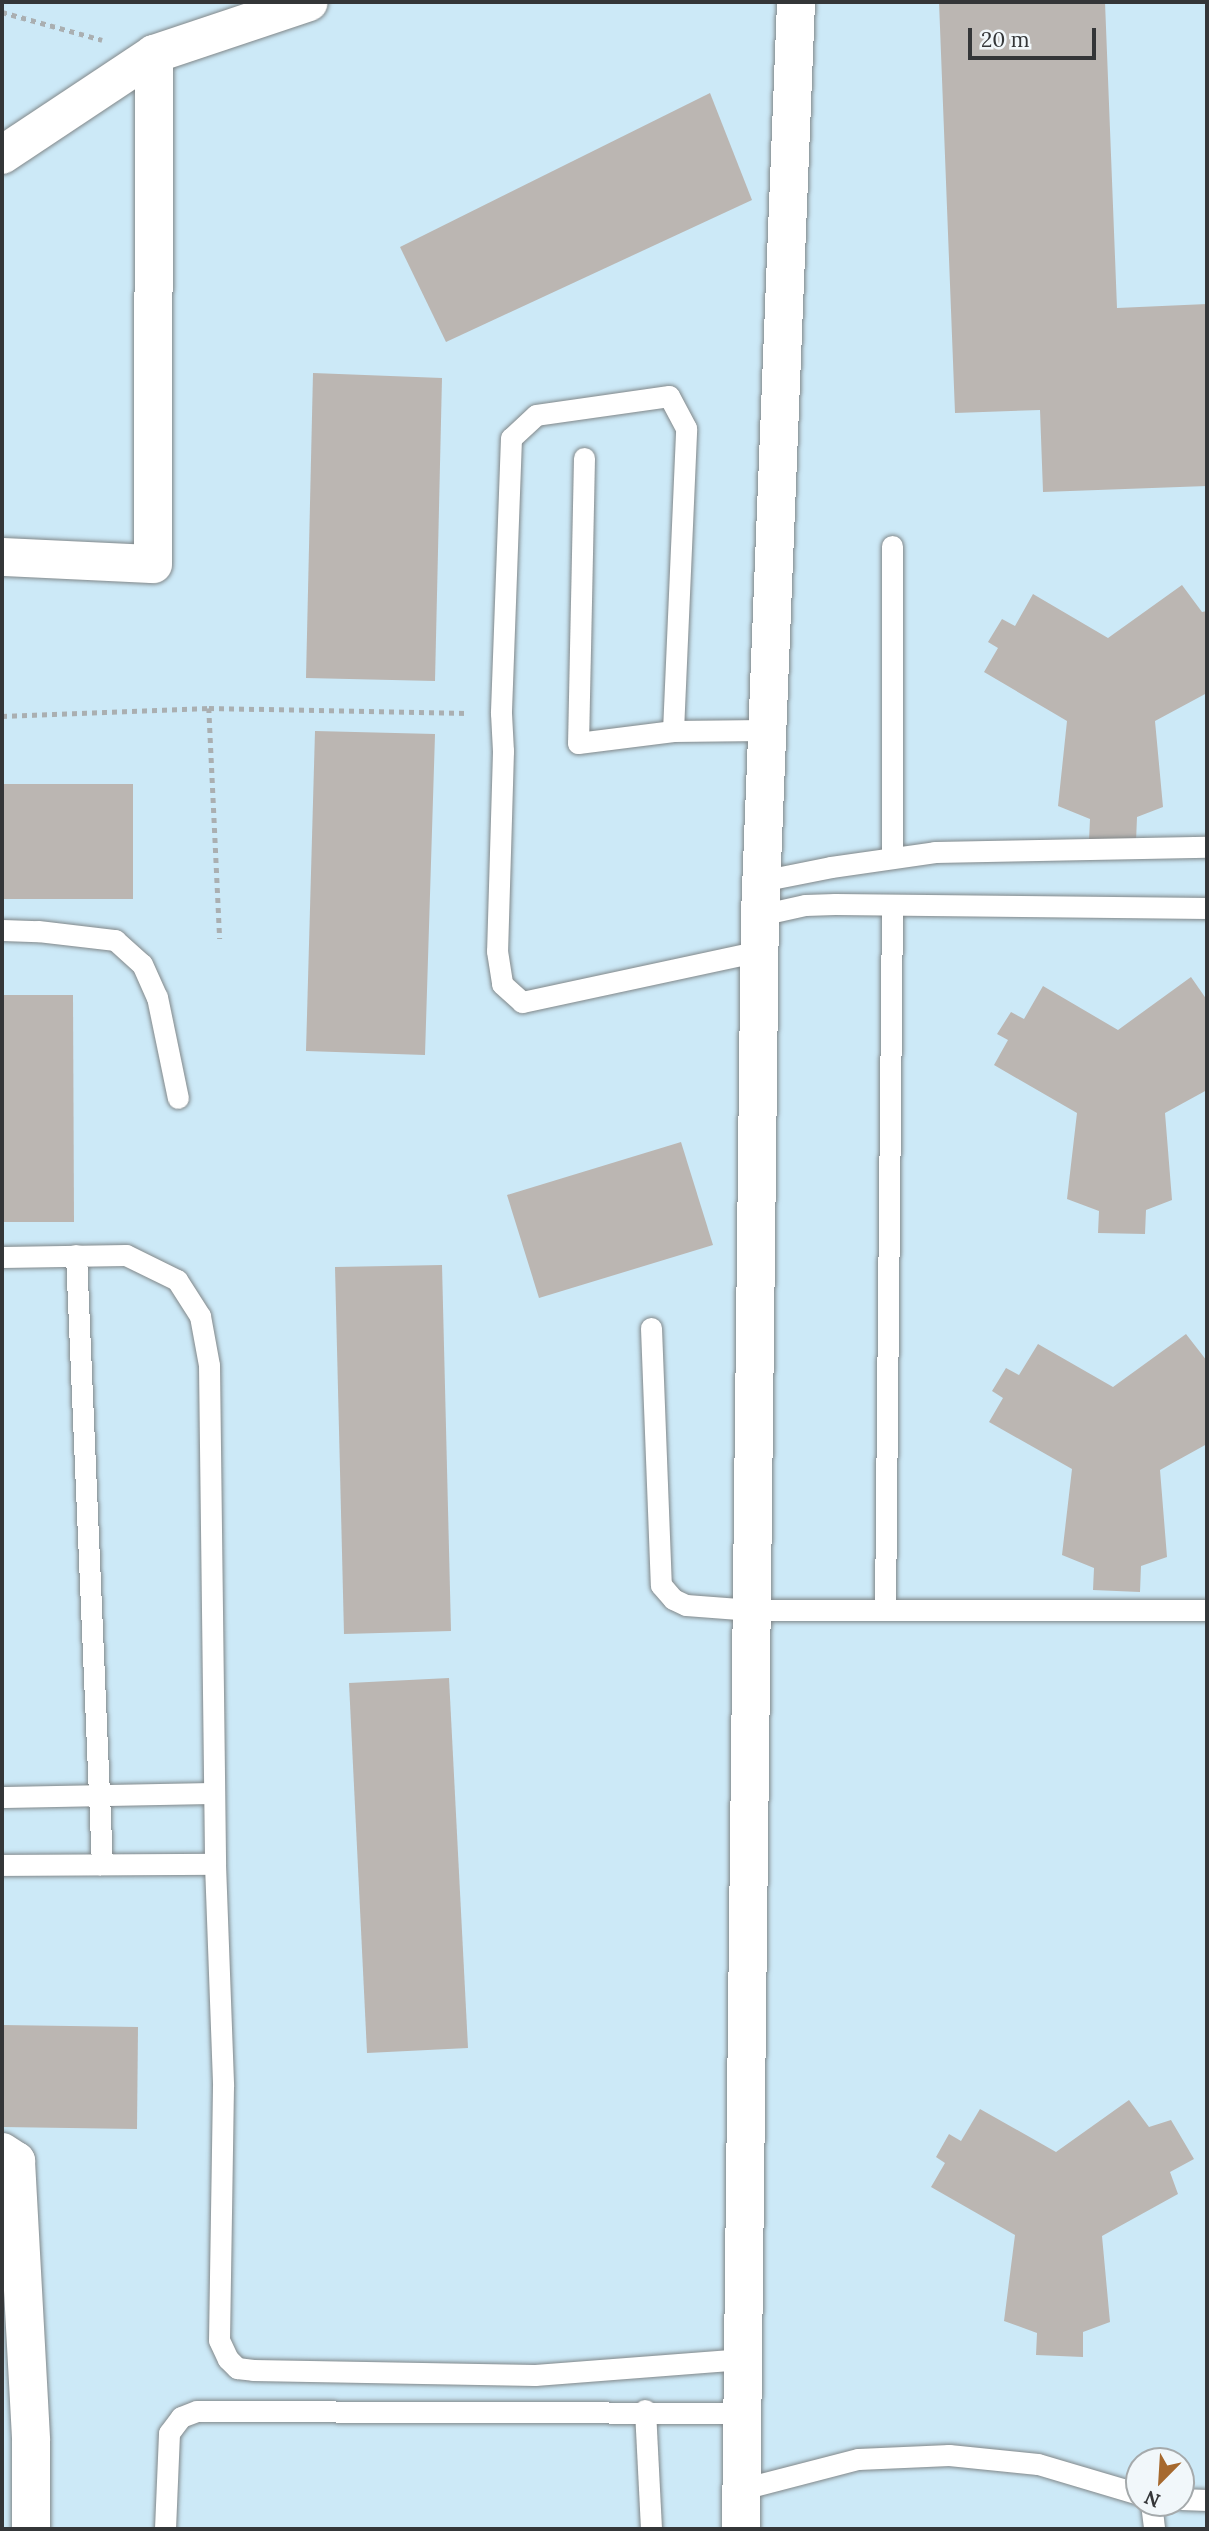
<!DOCTYPE html>
<style>
body{margin:0}
#map{position:relative;width:1209px;height:2531px;overflow:hidden;background:#f1f7fa;font-family:Lora,serif}
div>[style]{position:absolute}
[style*='--x']{left:calc(var(--x)*1px);top:calc(var(--y)*1px);width:calc(var(--w)*1px);rotate:calc(var(--a)*1deg)}
.green>*{inset:0;background:#cce9f7}
.building>*{inset:0;background:#bbb6b2}
.path>*{height:4.5px;margin-top:-2.25px;transform-origin:0;background:repeating-linear-gradient(90deg,#aaafb1 0 5px,transparent 0 10px)}
.roads{filter:drop-shadow(0 0 2px #818789) drop-shadow(0 0 2px #818789)}
.service>*{height:21px;margin:-10.5px;padding:0 10.5px;transform-origin:10.5px;border-radius:10.5px;background:#fff}
.minor>*{height:38px;margin:-19px;padding:0 19px;transform-origin:19px;border-radius:19px;background:#fff}
span{translate:-50% -50%;white-space:nowrap;text-align:center;line-height:1.15;-webkit-text-stroke:7px #f1f7fa;paint-order:stroke}
.frame{position:absolute;inset:0;border:4px solid #343638;pointer-events:none}
.north{position:absolute;left:1125px;top:2447px;width:70px;height:70px;box-sizing:border-box;background:#f1f7fa;border:2px solid #a5aaac;border-radius:50%;rotate:204deg;font-size:19px;font-weight:700;line-height:28px;text-align:center;color:#343638}
.north::after{content:'';display:block;margin:auto;width:24px;height:32px;background:#a6692e;clip-path:polygon(50% 0,100% 100%,50% 72%,0 100%)}
.scale{position:absolute;left:968px;top:28px;width:128px;height:32px;box-sizing:border-box;border:4px solid #343638;border-top:0;padding-left:9px;font-size:21px;line-height:24px;white-space:nowrap;color:#343638;-webkit-text-stroke:5px #f1f7fa;paint-order:stroke}
</style>
<div id="map">
<div class="green">
<i style="clip-path:polygon(evenodd,2px 2px,1207px 2px,1207px 2529px,2px 2529px,2px 2px,1139px 2461px,1181px 2461px,1181px 2503px,1139px 2503px,1139px 2461px)"></i>
</div>
<div class="building">
<i style="clip-path:polygon(939px 2px,1105px 2px,1117px 308px,1207px 304px,1207px 486px,1043px 492px,1040px 410px,955px 413px)"></i>
<i style="clip-path:polygon(710px 93px,752px 200px,446px 342px,400px 247px)"></i>
<i style="clip-path:polygon(313px 373px,442px 378px,435px 681px,306px 678px)"></i>
<i style="clip-path:polygon(1182px 585px,1202px 612px,1207px 611px,1207px 693px,1155px 721px,1163px 807px,1137px 817px,1136px 842px,1089px 840px,1090px 819px,1058px 806px,1067px 721px,984px 672px,998px 648px,988px 642px,1002px 619px,1015px 626px,1033px 594px,1108px 638px)"></i>
<i style="clip-path:polygon(315px 731px,435px 734px,425px 1055px,306px 1051px)"></i>
<i style="clip-path:polygon(2px 784px,133px 784px,133px 899px,2px 899px)"></i>
<i style="clip-path:polygon(1191px 977px,1207px 1000px,1207px 1090px,1165px 1113px,1172px 1200px,1146px 1210px,1145px 1234px,1098px 1233px,1099px 1211px,1067px 1199px,1077px 1113px,994px 1065px,1008px 1040px,997px 1034px,1011px 1012px,1024px 1019px,1043px 986px,1118px 1030px)"></i>
<i style="clip-path:polygon(2px 995px,73px 995px,74px 1222px,2px 1222px)"></i>
<i style="clip-path:polygon(681px 1142px,713px 1245px,539px 1298px,507px 1195px)"></i>
<i style="clip-path:polygon(442px 1265px,451px 1631px,344px 1634px,335px 1267px)"></i>
<i style="clip-path:polygon(1186px 1334px,1207px 1361px,1207px 1444px,1160px 1470px,1167px 1557px,1141px 1566px,1140px 1592px,1093px 1590px,1094px 1568px,1062px 1555px,1072px 1469px,989px 1422px,1003px 1398px,992px 1391px,1006px 1368px,1019px 1375px,1038px 1344px,1113px 1387px)"></i>
<i style="clip-path:polygon(449px 1678px,468px 2048px,367px 2053px,349px 1683px)"></i>
<i style="clip-path:polygon(2px 2025px,138px 2027px,137px 2129px,2px 2127px)"></i>
<i style="clip-path:polygon(1129px 2100px,1149px 2127px,1171px 2120px,1194px 2159px,1170px 2172px,1178px 2194px,1102px 2236px,1110px 2322px,1083px 2332px,1083px 2357px,1036px 2355px,1037px 2333px,1004px 2321px,1015px 2235px,931px 2187px,945px 2163px,936px 2157px,949px 2134px,961px 2141px,980px 2109px,1056px 2152px)"></i>
</div>
<div class="path">
<i style="--x:2;--y:12;--w:104;--a:15.6"></i>
<i style="--x:209;--y:708;--w:231;--a:87.3"></i>
<i style="--x:2;--y:716;--w:207;--a:-2.2"></i>
<i style="--x:209;--y:708;--w:259;--a:1.1"></i>
</div>
<div class="roads">
<div class="service">
<i style="--x:584;--y:458;--w:285;--a:91.2"></i>
<i style="--x:578;--y:743;--w:96;--a:-7.2"></i>
<i style="--x:673;--y:731;--w:92;--a:-0.6"></i>
<i style="--x:673;--y:731;--w:303;--a:-87.5"></i>
<i style="--x:686;--y:428;--w:36;--a:-118"></i>
<i style="--x:669;--y:396;--w:134;--a:171.9"></i>
<i style="--x:536;--y:415;--w:34;--a:137"></i>
<i style="--x:511;--y:438;--w:275;--a:92.1"></i>
<i style="--x:501;--y:713;--w:38;--a:87"></i>
<i style="--x:503;--y:751;--w:200;--a:91.7"></i>
<i style="--x:497;--y:951;--w:33;--a:81"></i>
<i style="--x:502;--y:984;--w:27;--a:42"></i>
<i style="--x:522;--y:1002;--w:242;--a:-12.1"></i>
<i style="--x:892;--y:857;--w:311;--a:-90"></i>
<i style="--x:761;--y:881;--w:71;--a:-11.3"></i>
<i style="--x:831;--y:867;--w:105;--a:-8.2"></i>
<i style="--x:935;--y:852;--w:272;--a:-1.1"></i>
<i style="--x:760;--y:915;--w:46;--a:-12.5"></i>
<i style="--x:805;--y:905;--w:30;--a:-2"></i>
<i style="--x:835;--y:904;--w:372;--a:0.6"></i>
<i style="--x:2;--y:930;--w:36;--a:2"></i>
<i style="--x:38;--y:931;--w:78;--a:6.7"></i>
<i style="--x:115;--y:940;--w:36;--a:42"></i>
<i style="--x:142;--y:964;--w:36;--a:66"></i>
<i style="--x:157;--y:997;--w:103;--a:78.3"></i>
<i style="--x:76;--y:1255;--w:610;--a:87.56"></i>
<i style="--x:2;--y:1257;--w:124;--a:-0.9"></i>
<i style="--x:126;--y:1255;--w:57;--a:26.1"></i>
<i style="--x:177;--y:1280;--w:43;--a:57.4"></i>
<i style="--x:200;--y:1316;--w:50;--a:79.6"></i>
<i style="--x:209;--y:1365;--w:499;--a:89.3"></i>
<i style="--x:215;--y:1864;--w:222;--a:87.9"></i>
<i style="--x:223;--y:2086;--w:254;--a:90.9"></i>
<i style="--x:219;--y:2340;--w:21;--a:65"></i>
<i style="--x:228;--y:2359;--w:13;--a:45"></i>
<i style="--x:237;--y:2368;--w:16;--a:7"></i>
<i style="--x:253;--y:2370;--w:282;--a:1"></i>
<i style="--x:535;--y:2375;--w:208;--a:-4.4"></i>
<i style="--x:651;--y:1328;--w:257;--a:87.8"></i>
<i style="--x:661;--y:1585;--w:18;--a:49"></i>
<i style="--x:673;--y:1599;--w:14;--a:25"></i>
<i style="--x:686;--y:1605;--w:66;--a:4.3"></i>
<i style="--x:752;--y:1610;--w:455;--a:0"></i>
<i style="--x:885;--y:1610;--w:705;--a:-89.43"></i>
<i style="--x:2;--y:1797;--w:212;--a:-1.1"></i>
<i style="--x:2;--y:1865;--w:213;--a:-0.3"></i>
<i style="--x:645;--y:2410;--w:119;--a:87.1"></i>
<i style="--x:742;--y:2489;--w:120;--a:-14.5"></i>
<i style="--x:858;--y:2459;--w:91;--a:-2.5"></i>
<i style="--x:949;--y:2455;--w:89;--a:5.8"></i>
<i style="--x:1038;--y:2464;--w:105;--a:16.5"></i>
<i style="--x:1181;--y:2499;--w:26;--a:2"></i>
<i style="--x:1151;--y:2503;--w:26;--a:83"></i>
<i style="--x:165;--y:2529;--w:96;--a:-87.6"></i>
<i style="--x:169;--y:2433;--w:20;--a:-53"></i>
<i style="--x:181;--y:2417;--w:17;--a:-21"></i>
<i style="--x:197;--y:2411;--w:544;--a:0.21"></i>
</div>
<div class="minor">
<i style="--x:2;--y:155;--w:182;--a:-33.6"></i>
<i style="--x:154;--y:54;--w:163;--a:-18.5"></i>
<i style="--x:2;--y:557;--w:151;--a:2.7"></i>
<i style="--x:153;--y:564;--w:510;--a:-89.89"></i>
<i style="--x:2;--y:2152;--w:17;--a:33"></i>
<i style="--x:16;--y:2161;--w:280;--a:86.9"></i>
<i style="--x:31;--y:2441;--w:88;--a:90"></i>
<i style="--x:741;--y:2529;--w:1614;--a:-89.33"></i>
<i style="--x:760;--y:915;--w:914;--a:-87.74"></i>
</div>
</div>
<div class="frame"></div>
<div class="north">N</div>
<div class="scale">20 m</div>
</div>
